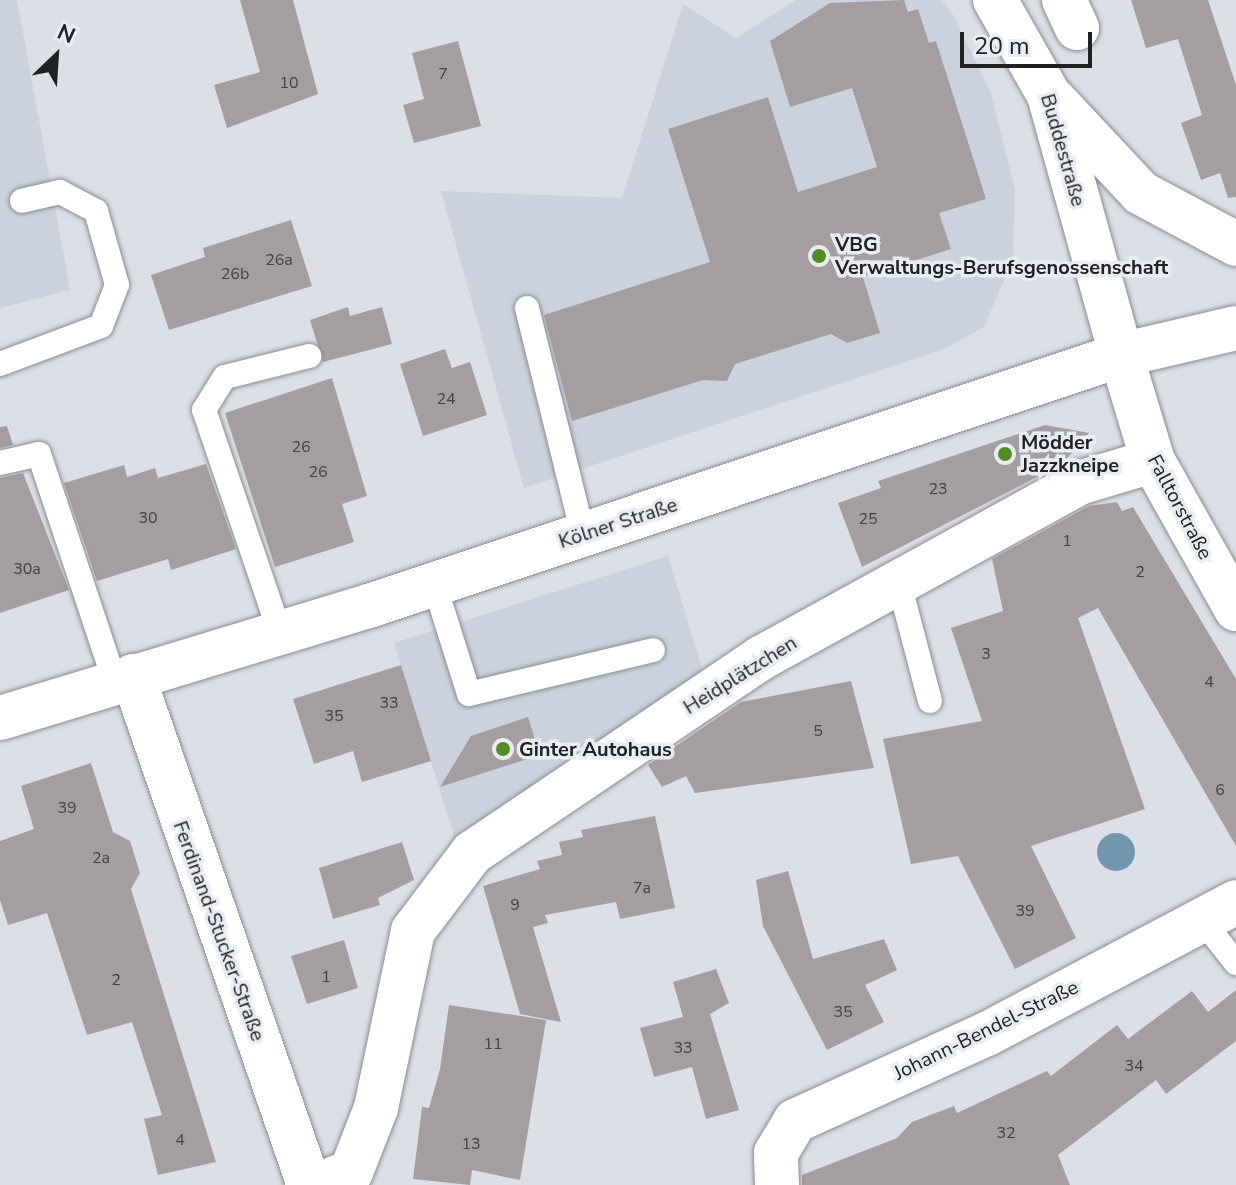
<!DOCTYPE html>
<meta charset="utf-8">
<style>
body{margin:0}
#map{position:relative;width:1236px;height:1185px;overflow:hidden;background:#dcdfe5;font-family:"Nunito Sans",sans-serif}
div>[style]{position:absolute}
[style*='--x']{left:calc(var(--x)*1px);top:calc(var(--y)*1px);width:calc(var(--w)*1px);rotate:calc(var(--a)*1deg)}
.built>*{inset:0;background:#ccd2dd}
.water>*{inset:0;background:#7296ad}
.round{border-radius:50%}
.building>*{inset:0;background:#a49ea1}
.roads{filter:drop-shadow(0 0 2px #8a8c92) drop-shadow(0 0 2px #8a8c92)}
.service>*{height:24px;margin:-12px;padding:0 12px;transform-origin:12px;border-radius:12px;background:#fff}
.minor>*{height:44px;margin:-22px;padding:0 22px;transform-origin:22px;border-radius:22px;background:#fff}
.secondary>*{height:44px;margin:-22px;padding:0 22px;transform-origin:22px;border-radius:22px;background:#fff}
.dots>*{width:22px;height:22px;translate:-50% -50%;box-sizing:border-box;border:4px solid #e9ecf2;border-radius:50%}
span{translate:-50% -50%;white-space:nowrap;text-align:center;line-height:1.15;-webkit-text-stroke:7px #e9ecf2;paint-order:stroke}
.number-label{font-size:16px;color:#414042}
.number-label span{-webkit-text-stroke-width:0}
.street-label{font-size:20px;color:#202123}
.poi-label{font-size:20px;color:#202123;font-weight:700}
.left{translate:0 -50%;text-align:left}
.north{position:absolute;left:16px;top:16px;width:80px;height:80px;-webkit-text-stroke:6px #e9ecf2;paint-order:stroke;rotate:25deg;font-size:22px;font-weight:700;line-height:32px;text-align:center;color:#202123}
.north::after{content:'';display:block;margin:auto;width:28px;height:36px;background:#202123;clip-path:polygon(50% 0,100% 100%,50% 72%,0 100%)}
.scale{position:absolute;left:960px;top:32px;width:132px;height:36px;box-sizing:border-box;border:4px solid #202123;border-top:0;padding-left:10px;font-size:24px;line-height:28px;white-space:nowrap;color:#202123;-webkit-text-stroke:6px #e9ecf2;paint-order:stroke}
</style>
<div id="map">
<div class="built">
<i style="clip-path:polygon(0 0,17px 0,70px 290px,0 308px)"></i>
<i style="clip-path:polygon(796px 0,942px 0,953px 15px,991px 93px,1015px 189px,1013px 259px,984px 327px,944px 349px,524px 488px,441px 191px,622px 198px,683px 4px,736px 38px)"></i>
<i style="clip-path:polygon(668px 556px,703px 671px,457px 845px,394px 643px)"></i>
</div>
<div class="water">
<i class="round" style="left:1097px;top:833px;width:38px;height:38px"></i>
</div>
<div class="building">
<i style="clip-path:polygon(240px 0,293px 0,318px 94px,227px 128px,214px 85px,260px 72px)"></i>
<i style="clip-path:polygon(904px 0,908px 12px,918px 9px,929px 43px,936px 41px,986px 199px,939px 213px,951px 249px,863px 277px,880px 333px,847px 343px,831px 334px,735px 364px,727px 381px,703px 380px,572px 421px,544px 315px,710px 262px,668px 129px,768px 97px,798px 192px,877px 167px,852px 88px,790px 107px,770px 41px,830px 3px)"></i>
<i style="clip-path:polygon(1131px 0,1208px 0,1236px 85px,1236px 197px,1228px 198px,1220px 173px,1201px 180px,1181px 123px,1202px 115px,1178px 39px,1146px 48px)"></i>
<i style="clip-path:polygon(458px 41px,481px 126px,414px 143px,403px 105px,424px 99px,412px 53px)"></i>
<i style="clip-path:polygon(291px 220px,312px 286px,169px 330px,151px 275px,205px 257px,203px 248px)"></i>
<i style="clip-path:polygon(348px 307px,350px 316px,382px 307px,392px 344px,323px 362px,310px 320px)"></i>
<i style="clip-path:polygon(445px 349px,452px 368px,470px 362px,487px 415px,423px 436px,400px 364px)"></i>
<i style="clip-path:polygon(332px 378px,367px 496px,342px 504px,354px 542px,275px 567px,225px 413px)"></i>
<i style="clip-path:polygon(1045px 425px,1089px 433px,1062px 464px,862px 567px,838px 503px,881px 488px,878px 481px)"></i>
<i style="clip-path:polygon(7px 426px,13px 445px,0 448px,0 427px)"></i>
<i style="clip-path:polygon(206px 464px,236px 549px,171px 570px,168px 559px,97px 581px,64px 483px,124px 465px,127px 477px,155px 468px,158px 478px)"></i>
<i style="clip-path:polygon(23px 473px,69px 590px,0 613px,0 478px)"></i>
<i style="clip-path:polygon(1117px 502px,1122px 511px,1133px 507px,1236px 679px,1236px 846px,1098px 608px,1078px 618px,1145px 809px,1031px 846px,1076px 938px,1015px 969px,958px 856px,911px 864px,883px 739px,982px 721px,951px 628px,1003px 611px,992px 559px,1089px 506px)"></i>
<i style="clip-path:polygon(401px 665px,431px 761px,362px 782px,353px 751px,314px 764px,293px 699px)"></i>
<i style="clip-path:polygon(851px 681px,874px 768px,695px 793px,686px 776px,662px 787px,648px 765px,741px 702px)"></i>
<i style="clip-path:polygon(528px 717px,540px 755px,440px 787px,471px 736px)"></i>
<i style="clip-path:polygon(91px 763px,113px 832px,130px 841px,140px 873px,131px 889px,216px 1162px,158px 1175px,144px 1119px,162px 1115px,132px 1022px,87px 1035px,47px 913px,8px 925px,0 900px,0 841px,34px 829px,21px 786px)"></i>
<i style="clip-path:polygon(655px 816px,675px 908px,620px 919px,616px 902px,545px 915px,548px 923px,533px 927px,561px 1022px,520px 1014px,483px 886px,540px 869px,537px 861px,562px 855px,559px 842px,583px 837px,581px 830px)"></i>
<i style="clip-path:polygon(402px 842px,414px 880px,378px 898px,380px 905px,333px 919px,319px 868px)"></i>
<i style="clip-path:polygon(788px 871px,813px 959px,884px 939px,897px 970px,865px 985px,884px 1022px,827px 1050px,763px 926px,756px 880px)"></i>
<i style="clip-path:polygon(344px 940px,358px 988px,307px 1004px,291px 956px)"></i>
<i style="clip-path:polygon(716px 969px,729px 1003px,710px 1014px,739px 1110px,706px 1119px,692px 1067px,654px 1077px,640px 1028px,683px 1017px,673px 982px)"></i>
<i style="clip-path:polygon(1236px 990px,1236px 1041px,1166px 1094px,1156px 1080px,1058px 1155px,1070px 1185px,802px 1185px,802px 1175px,897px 1138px,912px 1122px,954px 1106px,957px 1113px,1047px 1071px,1051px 1076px,1117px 1025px,1128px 1039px,1192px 991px,1208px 1012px)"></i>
<i style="clip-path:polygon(449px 1005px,546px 1020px,520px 1180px,472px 1170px,470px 1185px,413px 1179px,422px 1107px,429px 1108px,440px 1069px)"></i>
</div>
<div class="roads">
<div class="service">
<i style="--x:527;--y:308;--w:233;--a:76.1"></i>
<i style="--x:0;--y:364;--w:108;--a:-20.6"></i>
<i style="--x:101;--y:326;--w:44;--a:-68.7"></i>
<i style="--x:117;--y:285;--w:77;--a:-105.8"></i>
<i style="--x:96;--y:211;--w:41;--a:-152.2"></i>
<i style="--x:60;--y:192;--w:39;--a:167"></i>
<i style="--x:0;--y:463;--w:40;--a:-13"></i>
<i style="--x:39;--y:454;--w:240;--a:71.6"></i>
<i style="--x:434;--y:583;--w:116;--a:72.5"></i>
<i style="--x:469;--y:694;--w:189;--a:-13.4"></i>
<i style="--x:899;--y:583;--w:122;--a:75.3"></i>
<i style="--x:280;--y:633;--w:236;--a:-108.8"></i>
<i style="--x:204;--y:410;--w:39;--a:-58"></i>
<i style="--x:225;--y:377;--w:87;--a:-14"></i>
<i style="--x:1202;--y:920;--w:55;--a:51.7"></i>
</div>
<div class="minor">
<i style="--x:1064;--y:0;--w:31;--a:65"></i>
<i style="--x:1121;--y:355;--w:111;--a:73.2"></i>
<i style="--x:1153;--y:461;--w:170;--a:60.7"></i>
<i style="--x:133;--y:676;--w:539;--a:70.93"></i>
<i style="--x:317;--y:1185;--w:36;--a:-21"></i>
<i style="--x:351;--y:1172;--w:69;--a:-68.7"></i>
<i style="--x:376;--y:1108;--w:181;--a:-78.2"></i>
<i style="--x:413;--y:931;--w:98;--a:-52.9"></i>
<i style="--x:472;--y:853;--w:349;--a:-34"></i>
<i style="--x:761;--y:658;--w:363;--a:-28.8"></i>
<i style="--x:1079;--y:483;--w:77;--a:-16.6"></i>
<i style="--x:777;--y:1185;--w:32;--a:-92"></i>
<i style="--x:776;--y:1153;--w:37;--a:-59"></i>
<i style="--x:795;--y:1121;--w:211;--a:-24.4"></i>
<i style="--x:987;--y:1034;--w:282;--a:-27.9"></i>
</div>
<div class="secondary">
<i style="--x:995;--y:0;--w:109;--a:60.4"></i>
<i style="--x:1049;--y:95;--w:270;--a:74.5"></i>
<i style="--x:1054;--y:100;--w:127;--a:46.9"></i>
<i style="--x:1141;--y:193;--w:108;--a:28.2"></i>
<i style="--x:0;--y:718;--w:389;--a:-16.9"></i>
<i style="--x:372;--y:605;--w:790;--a:-18.46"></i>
<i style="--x:1121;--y:355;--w:118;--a:-13.2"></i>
</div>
</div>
<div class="dots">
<i style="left:819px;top:256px;background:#558b25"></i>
<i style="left:1005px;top:454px;background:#558b25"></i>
<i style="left:503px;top:749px;background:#558b25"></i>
</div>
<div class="number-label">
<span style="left:443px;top:74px">7</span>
<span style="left:289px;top:83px">10</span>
<span style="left:279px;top:260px">26a</span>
<span style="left:235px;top:274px">26b</span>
<span style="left:446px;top:399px">24</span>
<span style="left:301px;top:447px">26</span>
<span style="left:318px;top:472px">26</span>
<span style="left:938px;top:489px">23</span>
<span style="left:148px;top:518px">30</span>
<span style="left:868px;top:519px">25</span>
<span style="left:1067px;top:541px">1</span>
<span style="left:27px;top:569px">30a</span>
<span style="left:1140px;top:572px">2</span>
<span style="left:986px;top:654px">3</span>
<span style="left:1209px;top:682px">4</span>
<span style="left:389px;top:703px">33</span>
<span style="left:334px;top:716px">35</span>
<span style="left:818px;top:731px">5</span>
<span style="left:1220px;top:790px">6</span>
<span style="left:67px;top:808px">39</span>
<span style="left:101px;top:858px">2a</span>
<span style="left:642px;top:888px">7a</span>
<span style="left:515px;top:905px">9</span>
<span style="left:1025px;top:911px">39</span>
<span style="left:326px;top:977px">1</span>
<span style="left:116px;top:980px">2</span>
<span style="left:843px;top:1012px">35</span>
<span style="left:493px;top:1044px">11</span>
<span style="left:683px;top:1048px">33</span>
<span style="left:1134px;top:1066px">34</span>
<span style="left:1006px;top:1133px">32</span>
<span style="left:180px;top:1140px">4</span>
<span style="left:471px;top:1144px">13</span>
</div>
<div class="street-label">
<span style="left:1063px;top:150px;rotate:74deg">Buddestraße</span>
<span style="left:1180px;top:507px;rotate:62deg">Falltorstraße</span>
<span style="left:618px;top:523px;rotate:-18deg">Kölner Straße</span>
<span style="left:740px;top:675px;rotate:-32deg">Heidplätzchen</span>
<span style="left:219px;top:931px;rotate:70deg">Ferdinand-Stucker-Straße</span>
<span style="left:986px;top:1030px;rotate:-26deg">Johann-Bendel-Straße</span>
</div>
<div class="poi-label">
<span class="left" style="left:835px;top:256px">VBG<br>Verwaltungs-Berufsgenossenschaft</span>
<span class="left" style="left:1021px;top:454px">Mödder<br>Jazzkneipe</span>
<span class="left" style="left:519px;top:749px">Ginter Autohaus</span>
</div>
<div class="north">N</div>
<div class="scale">20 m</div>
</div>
